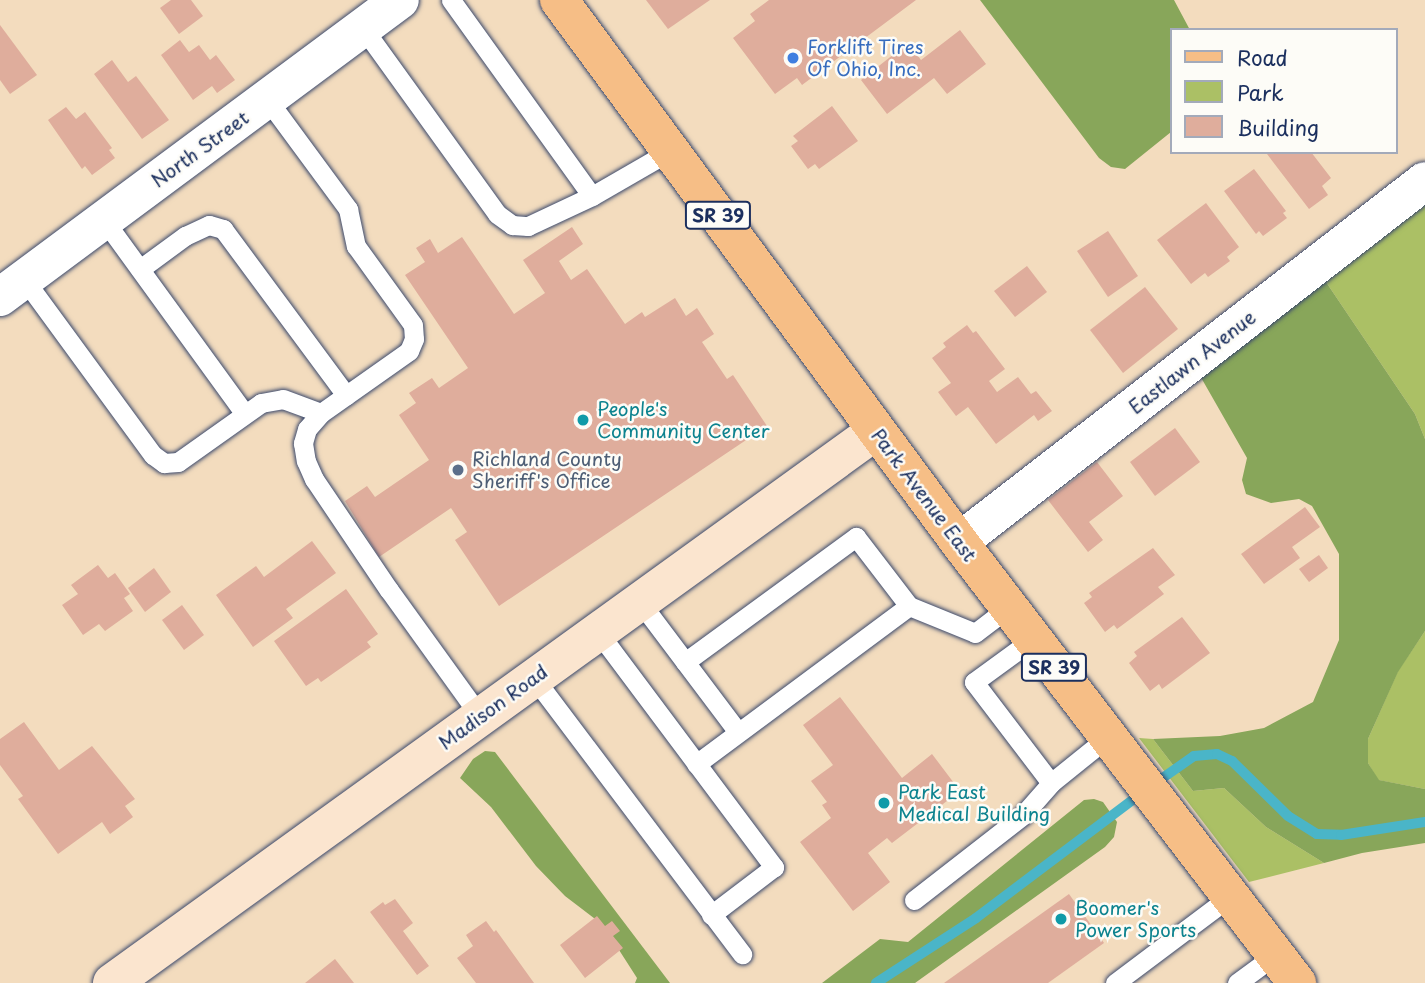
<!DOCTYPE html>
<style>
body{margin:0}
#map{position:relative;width:1425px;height:983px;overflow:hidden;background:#f3dcbe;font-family:"Playpen Sans",sans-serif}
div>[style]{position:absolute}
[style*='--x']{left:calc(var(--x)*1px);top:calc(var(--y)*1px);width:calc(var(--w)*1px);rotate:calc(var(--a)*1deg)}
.green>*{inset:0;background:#abc065}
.forest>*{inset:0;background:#88a65a}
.stream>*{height:10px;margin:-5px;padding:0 5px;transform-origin:5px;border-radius:5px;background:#4ab5c8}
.building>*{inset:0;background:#dfad9c}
.roads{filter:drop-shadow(0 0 2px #3b496c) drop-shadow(0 0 2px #3b496c)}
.lane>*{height:19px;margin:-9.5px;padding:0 9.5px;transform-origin:9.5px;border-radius:9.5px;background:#fff}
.street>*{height:38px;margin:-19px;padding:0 19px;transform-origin:19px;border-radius:19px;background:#fff}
.secondary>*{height:38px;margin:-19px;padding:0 19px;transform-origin:19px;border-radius:19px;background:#fbe5cf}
.primary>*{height:38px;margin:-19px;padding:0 19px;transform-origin:19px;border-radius:19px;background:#f6be86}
.dots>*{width:19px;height:19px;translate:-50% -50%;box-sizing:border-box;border:4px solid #fdfcf7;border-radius:50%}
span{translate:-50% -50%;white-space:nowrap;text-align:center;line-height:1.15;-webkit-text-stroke:5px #fdfcf7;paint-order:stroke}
.shield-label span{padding:2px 5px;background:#fdfcf7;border:2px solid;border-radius:5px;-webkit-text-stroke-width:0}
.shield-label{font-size:18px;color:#1b2f5e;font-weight:700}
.shop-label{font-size:19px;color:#366cbe}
.left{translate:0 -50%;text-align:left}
.street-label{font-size:19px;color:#1b2f5e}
.culture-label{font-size:19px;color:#0d838f}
.service-label{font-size:19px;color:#4e5e75}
.legend{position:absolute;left:1170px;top:28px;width:228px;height:126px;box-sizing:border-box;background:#fdfcf7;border:2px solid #a3aaba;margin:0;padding:9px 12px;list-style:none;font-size:21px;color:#1b2f5e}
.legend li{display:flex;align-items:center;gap:14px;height:35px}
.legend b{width:35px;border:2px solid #a3aaba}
</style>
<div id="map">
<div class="green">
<i style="clip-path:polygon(1425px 200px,1425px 439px,1415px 414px,1324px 279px)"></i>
<i style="clip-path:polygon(1425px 631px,1425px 789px,1378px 780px,1368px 763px,1368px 739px,1398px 671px)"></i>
<i style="clip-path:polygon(1139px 738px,1153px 739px,1193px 791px,1224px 788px,1266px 827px,1324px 863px,1249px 882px)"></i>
</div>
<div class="forest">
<i style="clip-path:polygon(980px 0,1174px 0,1190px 30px,1171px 30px,1171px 132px,1125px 169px,1111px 167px,1099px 158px)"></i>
<i style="clip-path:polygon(1324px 279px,1415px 414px,1425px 439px,1425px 631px,1398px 672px,1368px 739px,1368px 763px,1379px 780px,1425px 789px,1425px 843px,1362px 853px,1324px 863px,1266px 827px,1224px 788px,1193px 791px,1153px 739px,1220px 736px,1264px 728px,1313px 702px,1339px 640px,1339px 554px,1312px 506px,1299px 499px,1271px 503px,1246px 494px,1242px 480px,1247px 458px,1199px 374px)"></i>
<i style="clip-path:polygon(485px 751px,495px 752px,670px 983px,635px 983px,637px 978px,603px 925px,565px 896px,536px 866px,491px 807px,460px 778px,473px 759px)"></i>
<i style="clip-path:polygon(1094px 799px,1103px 802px,1117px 822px,1114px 837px,1105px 847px,915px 983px,822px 983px,880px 939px,908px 942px,1084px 800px)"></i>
</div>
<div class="stream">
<i style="--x:1154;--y:784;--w:49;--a:-35"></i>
<i style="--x:1194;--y:756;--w:23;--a:-5"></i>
<i style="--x:1217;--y:754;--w:17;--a:25"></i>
<i style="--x:1232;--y:761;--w:78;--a:44.5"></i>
<i style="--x:1288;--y:816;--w:34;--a:32"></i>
<i style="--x:1317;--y:834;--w:24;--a:2"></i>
<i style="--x:1341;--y:835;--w:85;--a:-8.8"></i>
<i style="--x:876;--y:983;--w:119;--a:-33"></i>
<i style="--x:976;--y:918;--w:208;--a:-37"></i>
</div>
<div class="building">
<i style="clip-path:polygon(171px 0,191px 0,203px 16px,179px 34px,160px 8px)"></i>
<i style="clip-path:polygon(646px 0,710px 0,668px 29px)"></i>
<i style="clip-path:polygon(769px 0,916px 0,802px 85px,797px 78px,775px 94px,733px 38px,755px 21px,750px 14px)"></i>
<i style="clip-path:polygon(0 25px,37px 75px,10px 94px,0 80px)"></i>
<i style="clip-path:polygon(960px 30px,986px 64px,947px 94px,934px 78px,887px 114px,861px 80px,908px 43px,921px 60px)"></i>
<i style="clip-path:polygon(180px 40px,189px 52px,199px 45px,210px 60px,216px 55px,235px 80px,217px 93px,212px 86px,193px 100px,161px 55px)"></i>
<i style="clip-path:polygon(112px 60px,128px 82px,136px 76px,169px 120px,142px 139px,94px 74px)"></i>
<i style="clip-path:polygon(832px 106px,858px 141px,819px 169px,815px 164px,808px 169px,791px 146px,798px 141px,793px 136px)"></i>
<i style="clip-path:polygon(66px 107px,76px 119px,85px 112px,112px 148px,109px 150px,115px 158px,92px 175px,85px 166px,82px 169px,48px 120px)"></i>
<i style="clip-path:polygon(1269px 152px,1311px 152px,1331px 178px,1322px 186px,1328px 195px,1309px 209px,1267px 154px)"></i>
<i style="clip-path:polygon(1254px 169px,1286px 211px,1283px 213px,1287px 218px,1263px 236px,1259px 231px,1256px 234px,1224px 191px)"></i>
<i style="clip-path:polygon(1206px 203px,1239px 247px,1227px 257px,1230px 261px,1208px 277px,1205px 273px,1191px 284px,1157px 240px)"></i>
<i style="clip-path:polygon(572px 227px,583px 244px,559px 261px,571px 280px,587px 269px,625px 324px,642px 312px,645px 317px,675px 298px,686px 316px,697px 308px,714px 334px,702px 342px,727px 379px,733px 375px,767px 426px,499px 606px,455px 540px,467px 532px,451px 508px,379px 557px,345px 501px,367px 486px,375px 497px,429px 460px,399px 415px,416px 403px,409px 393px,432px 378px,439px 388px,468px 368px,405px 275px,425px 262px,416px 248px,430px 239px,438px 253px,462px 237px,514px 314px,545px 293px,523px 260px)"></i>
<i style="clip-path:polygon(1108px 231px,1138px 276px,1108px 297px,1077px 251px)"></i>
<i style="clip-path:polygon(1027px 266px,1047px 292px,1015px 317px,994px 291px)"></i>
<i style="clip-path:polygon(1145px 287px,1178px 329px,1123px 373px,1090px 330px)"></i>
<i style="clip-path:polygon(967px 325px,973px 333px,976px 331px,1005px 369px,989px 381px,997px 392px,1018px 377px,1031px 394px,1036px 391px,1052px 411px,1038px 421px,1034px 415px,996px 444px,968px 407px,956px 416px,938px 392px,951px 383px,932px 358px,946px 347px,943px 343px)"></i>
<i style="clip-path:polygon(1175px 428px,1200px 462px,1155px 496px,1130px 462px)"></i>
<i style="clip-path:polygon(1097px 462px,1123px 496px,1089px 522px,1103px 540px,1088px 552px,1048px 500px)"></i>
<i style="clip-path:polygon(1305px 507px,1320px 527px,1292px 547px,1300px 558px,1264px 584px,1241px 554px)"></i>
<i style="clip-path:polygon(312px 541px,336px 573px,286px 609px,293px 618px,253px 647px,216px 595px,256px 566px,264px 577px)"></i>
<i style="clip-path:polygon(1153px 548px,1175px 575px,1158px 587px,1164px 594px,1117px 629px,1114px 625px,1105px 632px,1084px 603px,1092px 597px,1089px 593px)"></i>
<i style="clip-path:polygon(1319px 555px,1328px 568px,1309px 582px,1299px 569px)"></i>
<i style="clip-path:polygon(98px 565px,108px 578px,115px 573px,130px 594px,124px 598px,133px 611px,105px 631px,99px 624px,83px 635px,62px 605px,78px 594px,71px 585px)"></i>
<i style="clip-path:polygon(154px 568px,171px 592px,145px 612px,128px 588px)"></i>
<i style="clip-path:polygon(346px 589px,378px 634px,367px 642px,371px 647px,321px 682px,318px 678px,306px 686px,274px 641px)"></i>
<i style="clip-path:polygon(182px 605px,204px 635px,184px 650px,162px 620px)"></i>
<i style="clip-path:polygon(1182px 617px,1210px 653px,1162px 689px,1159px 684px,1150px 691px,1129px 663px,1137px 656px,1134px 652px)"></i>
<i style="clip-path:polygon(840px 697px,902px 778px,932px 754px,960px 791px,892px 843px,887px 838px,868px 853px,890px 882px,853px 911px,800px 842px,831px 818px,822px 805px,827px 802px,811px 781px,833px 765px,803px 725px)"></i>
<i style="clip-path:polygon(24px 722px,59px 770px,92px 746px,135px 799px,125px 806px,133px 817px,110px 834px,102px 822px,58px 854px,18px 799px,23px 796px,0 765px,0 739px)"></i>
<i style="clip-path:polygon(1069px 894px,1104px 943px,1048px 983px,944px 983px)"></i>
<i style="clip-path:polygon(395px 899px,413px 923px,403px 931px,429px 966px,417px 975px,370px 912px,383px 902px,385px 905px)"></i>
<i style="clip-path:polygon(597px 916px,605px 926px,612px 921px,620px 931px,613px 936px,623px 948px,585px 978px,560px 945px)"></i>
<i style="clip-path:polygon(486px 921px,494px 932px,496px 930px,534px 983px,476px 983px,457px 958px,473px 946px,466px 935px)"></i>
<i style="clip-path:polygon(335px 959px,354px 983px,305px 983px)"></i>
</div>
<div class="roads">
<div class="lane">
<i style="--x:451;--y:0;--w:241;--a:54.3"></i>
<i style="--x:363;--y:28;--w:229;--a:54.2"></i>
<i style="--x:497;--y:214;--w:19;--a:36"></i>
<i style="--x:512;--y:225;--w:16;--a:4"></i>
<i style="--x:528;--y:226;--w:71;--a:-25.1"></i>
<i style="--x:592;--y:196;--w:90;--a:-30"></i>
<i style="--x:267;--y:99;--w:137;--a:53.6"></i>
<i style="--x:348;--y:209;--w:38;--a:78"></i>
<i style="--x:356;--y:246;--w:97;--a:54.2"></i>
<i style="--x:413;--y:325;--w:14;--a:86"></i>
<i style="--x:414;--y:339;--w:13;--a:113"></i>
<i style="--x:409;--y:351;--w:108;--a:144.8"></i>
<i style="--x:321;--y:413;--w:21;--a:131"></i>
<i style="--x:307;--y:429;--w:15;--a:106"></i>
<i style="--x:303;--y:443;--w:18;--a:81"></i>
<i style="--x:306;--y:461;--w:20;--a:66"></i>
<i style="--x:314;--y:479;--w:134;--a:56"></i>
<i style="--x:389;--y:590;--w:155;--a:54.2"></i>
<i style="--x:104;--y:220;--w:238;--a:54"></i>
<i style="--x:140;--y:269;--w:56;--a:-36.3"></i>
<i style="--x:185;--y:236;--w:26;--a:-25"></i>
<i style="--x:209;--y:225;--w:15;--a:16"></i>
<i style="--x:223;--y:229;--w:207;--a:53.5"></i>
<i style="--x:24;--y:279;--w:218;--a:53.8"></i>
<i style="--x:153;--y:455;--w:14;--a:36"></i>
<i style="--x:164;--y:463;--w:14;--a:-4"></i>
<i style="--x:178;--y:462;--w:102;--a:-35.4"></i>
<i style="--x:261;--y:403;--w:22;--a:-10"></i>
<i style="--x:283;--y:399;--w:40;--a:20.2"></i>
<i style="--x:640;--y:602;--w:163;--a:53"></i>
<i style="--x:909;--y:606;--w:71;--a:22.2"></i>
<i style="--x:975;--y:633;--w:43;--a:-37.4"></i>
<i style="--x:598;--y:632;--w:294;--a:53.2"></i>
<i style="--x:774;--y:867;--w:79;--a:142.7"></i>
<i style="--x:1033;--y:639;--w:73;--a:143.9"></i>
<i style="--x:974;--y:682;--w:127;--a:52.7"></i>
<i style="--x:685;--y:662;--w:212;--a:-36.2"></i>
<i style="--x:856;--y:537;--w:87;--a:52.5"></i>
<i style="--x:909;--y:606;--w:265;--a:143.4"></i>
<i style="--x:534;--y:678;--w:346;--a:53"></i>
<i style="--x:914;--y:900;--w:138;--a:-37.9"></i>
<i style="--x:1023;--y:815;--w:43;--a:-48.8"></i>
<i style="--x:1051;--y:783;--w:73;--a:-38.9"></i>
<i style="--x:1115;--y:983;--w:145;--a:-36.9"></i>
<i style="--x:1237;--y:983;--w:47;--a:-36.4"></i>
</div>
<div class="street">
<i style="--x:0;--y:297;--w:498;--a:-36.6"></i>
<i style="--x:959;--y:542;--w:589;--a:-37.76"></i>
</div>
<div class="secondary">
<i style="--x:112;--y:983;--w:943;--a:-35.85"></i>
</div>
<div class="primary">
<i style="--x:559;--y:0;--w:674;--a:53.57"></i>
<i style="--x:959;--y:542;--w:556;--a:52.53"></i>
</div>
</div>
<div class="dots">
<i style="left:793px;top:58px;background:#3f7fe0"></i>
<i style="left:583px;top:420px;background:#0f9aa8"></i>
<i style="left:458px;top:470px;background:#5c6f8a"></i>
<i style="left:884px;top:803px;background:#0f9aa8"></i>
<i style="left:1061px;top:919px;background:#0f9aa8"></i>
</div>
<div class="shield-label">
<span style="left:718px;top:215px">SR 39</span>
<span style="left:1054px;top:667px">SR 39</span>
</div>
<div class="shop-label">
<span class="left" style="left:807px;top:58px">Forklift Tires<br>Of Ohio, Inc.</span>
</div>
<div class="street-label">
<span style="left:200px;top:149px;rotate:-36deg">North Street</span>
<span style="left:1192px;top:362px;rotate:-38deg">Eastlawn Avenue</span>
<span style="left:924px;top:495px;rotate:53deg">Park Avenue East</span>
<span style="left:493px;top:707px;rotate:-36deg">Madison Road</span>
</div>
<div class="culture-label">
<span class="left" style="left:597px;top:420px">People's<br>Community Center</span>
<span class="left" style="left:898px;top:803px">Park East<br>Medical Building</span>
<span class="left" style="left:1075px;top:919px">Boomer's<br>Power Sports</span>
</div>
<div class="service-label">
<span class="left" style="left:472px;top:470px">Richland County<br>Sheriff's Office</span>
</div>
<ul class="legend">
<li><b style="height:9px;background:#f6be86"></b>Road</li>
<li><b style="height:19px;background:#abc065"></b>Park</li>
<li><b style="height:19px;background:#dfad9c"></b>Building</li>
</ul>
</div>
